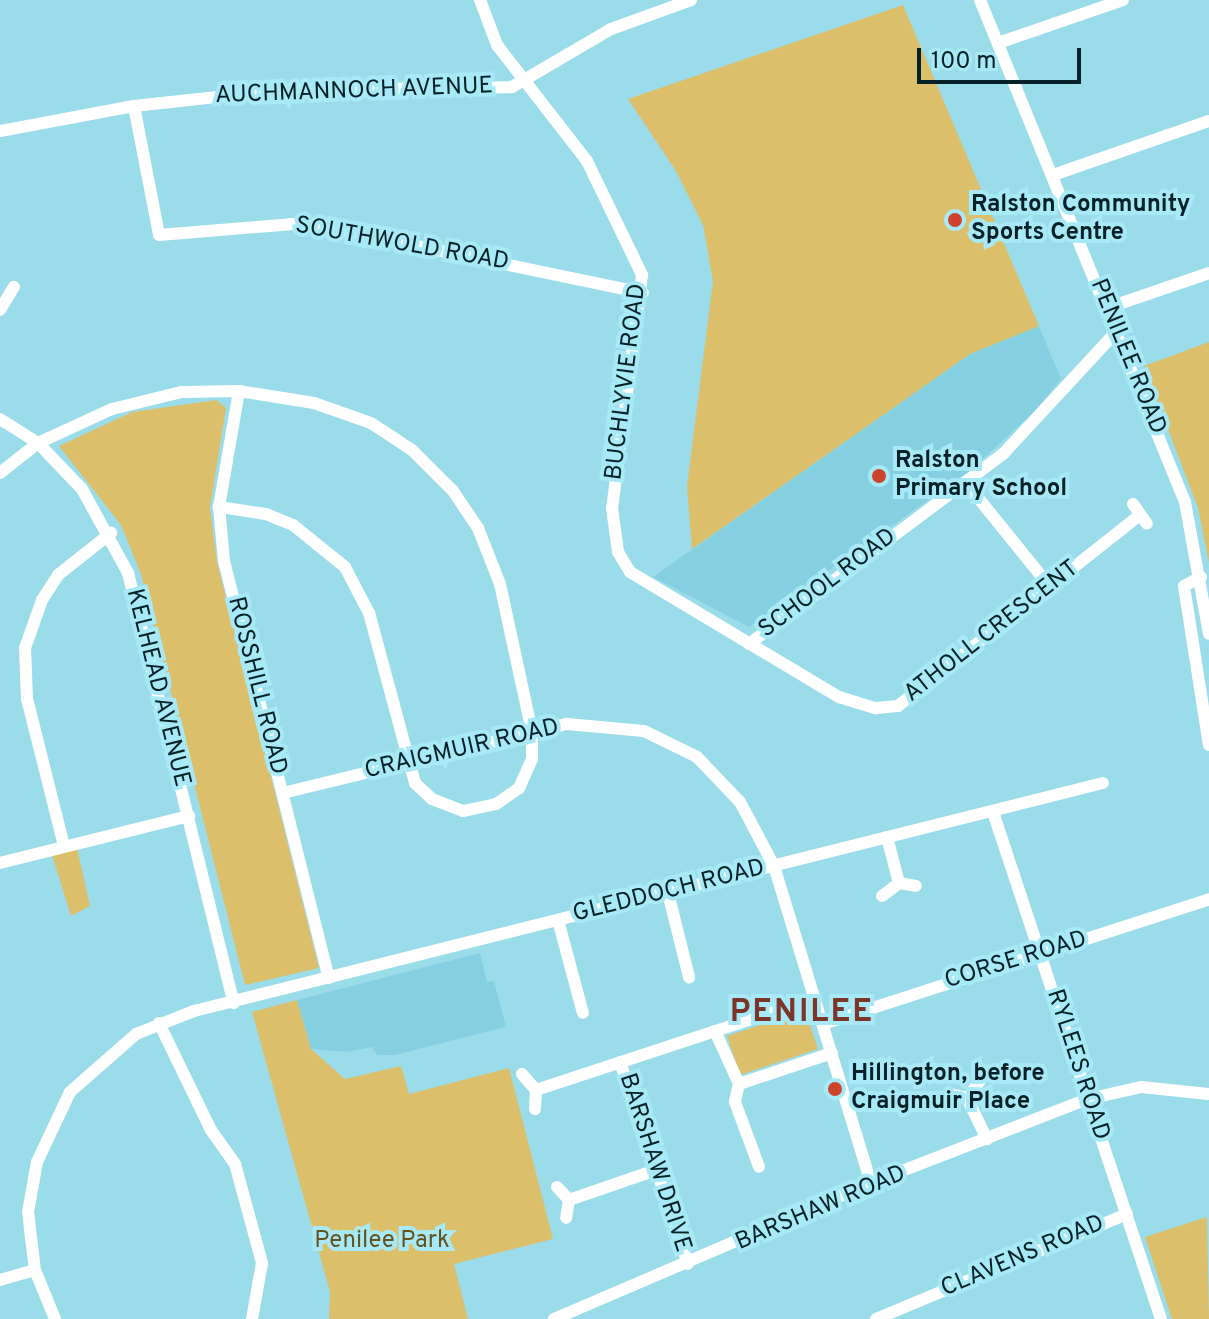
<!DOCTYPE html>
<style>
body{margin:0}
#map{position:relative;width:1209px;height:1319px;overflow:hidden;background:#9bdcea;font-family:Overpass,sans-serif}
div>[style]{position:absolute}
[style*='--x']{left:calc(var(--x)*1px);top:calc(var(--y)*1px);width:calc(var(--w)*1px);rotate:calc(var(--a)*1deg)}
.built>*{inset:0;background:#85d0e0}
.green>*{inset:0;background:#dbbf6b}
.minor>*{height:12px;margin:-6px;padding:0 6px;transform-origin:6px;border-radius:6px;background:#fff}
.dots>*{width:22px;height:22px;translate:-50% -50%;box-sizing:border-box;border:4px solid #a8e9f7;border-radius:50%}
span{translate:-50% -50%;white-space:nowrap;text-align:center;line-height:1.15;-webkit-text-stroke:8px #a8e9f7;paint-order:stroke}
.street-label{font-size:24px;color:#062127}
.poi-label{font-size:24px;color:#062127;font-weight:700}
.left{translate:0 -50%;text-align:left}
.park-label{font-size:24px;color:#64531e}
.district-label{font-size:32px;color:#7c3629;font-weight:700;letter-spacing:2px}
.scale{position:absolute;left:917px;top:48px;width:164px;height:36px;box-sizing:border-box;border:4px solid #062127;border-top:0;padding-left:10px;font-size:24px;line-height:28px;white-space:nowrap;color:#062127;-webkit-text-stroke:6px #a8e9f7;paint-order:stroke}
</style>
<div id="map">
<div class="built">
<i style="clip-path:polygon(1039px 326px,1061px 379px,1036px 410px,972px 469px,749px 627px,653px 577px,970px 354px)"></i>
<i style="clip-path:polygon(480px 953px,487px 982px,494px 981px,506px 1027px,395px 1055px,377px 1055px,372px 1047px,347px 1052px,311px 1049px,297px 1000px)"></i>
</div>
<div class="green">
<i style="clip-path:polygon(903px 5px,1039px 326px,970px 354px,692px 549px,687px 486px,713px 281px,703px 225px,676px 171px,628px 99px)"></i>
<i style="clip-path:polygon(1209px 342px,1209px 563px,1198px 508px,1144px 366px)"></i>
<i style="clip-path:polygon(216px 400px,226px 408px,210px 508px,217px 562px,319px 968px,245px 985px,141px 574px,121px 525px,59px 446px,132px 412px)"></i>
<i style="clip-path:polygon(77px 848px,90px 906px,71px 916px,52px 855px)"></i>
<i style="clip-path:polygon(297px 1000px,311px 1049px,345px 1079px,401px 1066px,409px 1094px,509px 1068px,553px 1239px,454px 1264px,468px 1319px,329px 1319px,330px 1292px,252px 1012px)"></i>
<i style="clip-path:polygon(805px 1010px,818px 1049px,740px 1075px,727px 1036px)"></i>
<i style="clip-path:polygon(1207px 1217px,1209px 1319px,1172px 1319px,1145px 1237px)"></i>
</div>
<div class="minor">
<i style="--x:480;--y:0;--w:48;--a:69.3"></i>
<i style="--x:497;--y:45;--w:147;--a:52.2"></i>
<i style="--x:587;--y:161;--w:127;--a:64.2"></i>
<i style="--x:642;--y:275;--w:235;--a:97.3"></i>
<i style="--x:612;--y:508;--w:44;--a:82.2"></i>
<i style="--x:618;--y:552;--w:23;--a:59"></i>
<i style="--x:630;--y:572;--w:244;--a:30.9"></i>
<i style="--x:839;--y:697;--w:39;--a:17"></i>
<i style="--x:876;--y:708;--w:22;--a:-5"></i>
<i style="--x:898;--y:706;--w:308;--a:-38.3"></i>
<i style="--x:980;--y:0;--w:542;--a:67.79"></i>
<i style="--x:1185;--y:502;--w:134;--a:79.7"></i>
<i style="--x:998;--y:43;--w:132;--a:-19"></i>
<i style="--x:134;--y:106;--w:131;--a:79"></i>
<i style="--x:159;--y:235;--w:147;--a:-4.7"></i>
<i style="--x:306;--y:223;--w:344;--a:11.7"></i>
<i style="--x:0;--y:131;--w:136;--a:-10.6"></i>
<i style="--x:134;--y:106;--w:149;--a:-6.2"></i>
<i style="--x:282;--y:90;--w:230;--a:-0.7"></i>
<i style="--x:512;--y:87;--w:115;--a:-30.4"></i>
<i style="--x:611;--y:29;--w:85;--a:-19.9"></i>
<i style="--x:1053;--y:175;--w:165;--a:-19.1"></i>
<i style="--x:1107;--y:308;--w:108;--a:-18.9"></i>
<i style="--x:0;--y:310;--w:27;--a:-59"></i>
<i style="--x:239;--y:391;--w:118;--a:99.8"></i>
<i style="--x:219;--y:507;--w:54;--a:84.7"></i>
<i style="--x:224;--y:561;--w:430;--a:75.9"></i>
<i style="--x:0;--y:419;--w:45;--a:32.3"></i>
<i style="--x:38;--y:443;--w:64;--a:46.3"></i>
<i style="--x:82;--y:489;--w:96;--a:61.3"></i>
<i style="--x:128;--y:573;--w:443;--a:76.2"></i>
<i style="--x:0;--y:473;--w:48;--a:-38.3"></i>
<i style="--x:38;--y:443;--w:81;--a:-24.7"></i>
<i style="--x:112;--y:409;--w:72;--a:-13.7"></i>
<i style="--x:182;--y:392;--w:57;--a:-1"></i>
<i style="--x:239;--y:391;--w:76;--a:9.1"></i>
<i style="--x:314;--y:403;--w:60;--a:19.3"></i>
<i style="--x:371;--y:423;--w:49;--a:33.4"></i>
<i style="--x:412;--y:450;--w:58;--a:45"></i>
<i style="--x:453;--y:491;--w:45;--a:56"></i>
<i style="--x:478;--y:528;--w:60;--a:68.6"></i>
<i style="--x:500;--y:584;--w:151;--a:77.8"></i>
<i style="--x:532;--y:732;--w:27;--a:90"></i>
<i style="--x:532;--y:759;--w:32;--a:114"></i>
<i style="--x:519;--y:788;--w:28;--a:145"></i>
<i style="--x:496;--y:804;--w:34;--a:168"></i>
<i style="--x:463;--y:811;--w:33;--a:-159"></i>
<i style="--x:432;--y:799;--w:23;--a:-137"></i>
<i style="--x:415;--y:783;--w:176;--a:-105.1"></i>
<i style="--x:369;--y:613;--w:52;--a:-117.6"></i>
<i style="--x:345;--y:567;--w:67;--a:-141.1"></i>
<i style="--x:293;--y:525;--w:29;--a:-158"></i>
<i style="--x:266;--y:514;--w:48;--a:-171.5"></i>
<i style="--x:966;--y:483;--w:135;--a:51"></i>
<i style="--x:1133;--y:504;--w:24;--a:55"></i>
<i style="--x:1201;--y:577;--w:19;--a:152"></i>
<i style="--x:1184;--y:586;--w:161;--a:81.1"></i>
<i style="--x:749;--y:644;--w:319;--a:-36.8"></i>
<i style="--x:1004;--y:453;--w:166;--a:-47.2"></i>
<i style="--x:283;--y:793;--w:292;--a:-13.7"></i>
<i style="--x:567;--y:724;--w:77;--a:5.2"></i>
<i style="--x:644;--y:731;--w:59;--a:26.1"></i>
<i style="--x:697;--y:757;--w:62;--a:46.3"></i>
<i style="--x:740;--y:802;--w:72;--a:62"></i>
<i style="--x:774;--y:866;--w:332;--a:73"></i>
<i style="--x:993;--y:812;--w:534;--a:71.67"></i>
<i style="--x:887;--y:837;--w:48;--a:75.4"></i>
<i style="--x:64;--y:846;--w:152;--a:-104.1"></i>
<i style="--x:27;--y:699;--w:51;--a:-92.2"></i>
<i style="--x:25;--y:648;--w:51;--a:-70.5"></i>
<i style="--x:42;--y:600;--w:30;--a:-57"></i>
<i style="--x:58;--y:575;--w:68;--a:-38.4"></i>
<i style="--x:0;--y:863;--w:195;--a:-14"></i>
<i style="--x:668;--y:893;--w:87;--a:76"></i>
<i style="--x:882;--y:896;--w:21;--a:-37"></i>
<i style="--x:899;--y:883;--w:17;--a:10"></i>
<i style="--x:558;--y:920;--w:96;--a:75"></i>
<i style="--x:159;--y:1023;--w:119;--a:64.1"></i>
<i style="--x:211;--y:1130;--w:42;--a:54.8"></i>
<i style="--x:235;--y:1164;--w:103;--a:74.7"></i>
<i style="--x:262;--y:1263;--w:57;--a:100.1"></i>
<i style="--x:823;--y:1024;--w:406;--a:-17.9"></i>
<i style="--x:715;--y:1031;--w:58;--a:65.6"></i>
<i style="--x:620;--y:1062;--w:213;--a:71.4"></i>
<i style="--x:522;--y:1074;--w:21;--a:49"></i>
<i style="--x:536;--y:1090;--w:19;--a:93"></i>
<i style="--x:739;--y:1084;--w:98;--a:-18.4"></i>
<i style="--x:739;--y:1084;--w:18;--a:103"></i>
<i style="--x:735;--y:1102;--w:69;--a:69.7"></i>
<i style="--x:536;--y:1090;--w:294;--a:-18.2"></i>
<i style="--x:950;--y:1094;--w:17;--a:13"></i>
<i style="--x:967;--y:1098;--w:21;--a:-53"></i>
<i style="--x:967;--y:1098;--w:46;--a:64"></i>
<i style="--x:557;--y:1187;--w:18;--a:47"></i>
<i style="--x:569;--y:1200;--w:18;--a:99"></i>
<i style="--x:569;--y:1200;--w:92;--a:-19"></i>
<i style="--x:0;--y:1280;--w:36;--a:-16"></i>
<i style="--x:55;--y:1319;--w:53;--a:-112.2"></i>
<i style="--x:35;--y:1270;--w:31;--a:-97"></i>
<i style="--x:31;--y:1239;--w:27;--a:-96"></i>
<i style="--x:28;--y:1212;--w:51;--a:-79.8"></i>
<i style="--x:37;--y:1162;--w:77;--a:-64.8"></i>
<i style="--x:70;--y:1092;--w:88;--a:-41.3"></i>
<i style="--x:136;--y:1034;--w:62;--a:-21.6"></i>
<i style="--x:194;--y:1011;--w:937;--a:-14.08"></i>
<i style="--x:554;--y:1319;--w:345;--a:-23.2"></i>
<i style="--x:871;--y:1183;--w:233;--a:-21.2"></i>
<i style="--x:1088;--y:1099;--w:54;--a:-12.8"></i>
<i style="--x:1141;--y:1087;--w:68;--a:5.9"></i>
<i style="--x:876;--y:1319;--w:272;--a:-22.7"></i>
</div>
<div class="dots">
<i style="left:955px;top:220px;background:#ce432b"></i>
<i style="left:879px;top:476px;background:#ce432b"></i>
<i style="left:835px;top:1089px;background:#ce432b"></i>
</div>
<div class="street-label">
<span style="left:354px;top:92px;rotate:-2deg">AUCHMANNOCH AVENUE</span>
<span style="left:402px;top:245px;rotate:10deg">SOUTHWOLD ROAD</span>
<span style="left:1127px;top:357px;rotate:68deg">PENILEE ROAD</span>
<span style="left:627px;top:382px;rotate:-83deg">BUCHLYVIE ROAD</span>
<span style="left:828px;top:584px;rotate:-37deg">SCHOOL ROAD</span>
<span style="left:992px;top:632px;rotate:-38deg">ATHOLL CRESCENT</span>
<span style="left:256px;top:686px;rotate:76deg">ROSSHILL ROAD</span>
<span style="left:157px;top:688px;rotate:76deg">KELHEAD AVENUE</span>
<span style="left:462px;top:750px;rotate:-13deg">CRAIGMUIR ROAD</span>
<span style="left:669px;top:892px;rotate:-14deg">GLEDDOCH ROAD</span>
<span style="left:1016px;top:961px;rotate:-17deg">CORSE ROAD</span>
<span style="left:1077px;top:1065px;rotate:72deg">RYLEES ROAD</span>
<span style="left:654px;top:1163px;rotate:72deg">BARSHAW DRIVE</span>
<span style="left:821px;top:1209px;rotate:-23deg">BARSHAW ROAD</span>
<span style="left:1023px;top:1257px;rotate:-23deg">CLAVENS ROAD</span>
</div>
<div class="poi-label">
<span class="left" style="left:971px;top:220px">Ralston Community<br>Sports Centre</span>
<span class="left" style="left:895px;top:476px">Ralston<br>Primary School</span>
<span class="left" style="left:851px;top:1089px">Hillington, before<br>Craigmuir Place</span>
</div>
<div class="park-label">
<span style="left:382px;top:1242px">Penilee Park</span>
</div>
<div class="district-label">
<span style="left:802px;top:1013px">PENILEE</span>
</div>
<div class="scale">100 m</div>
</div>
